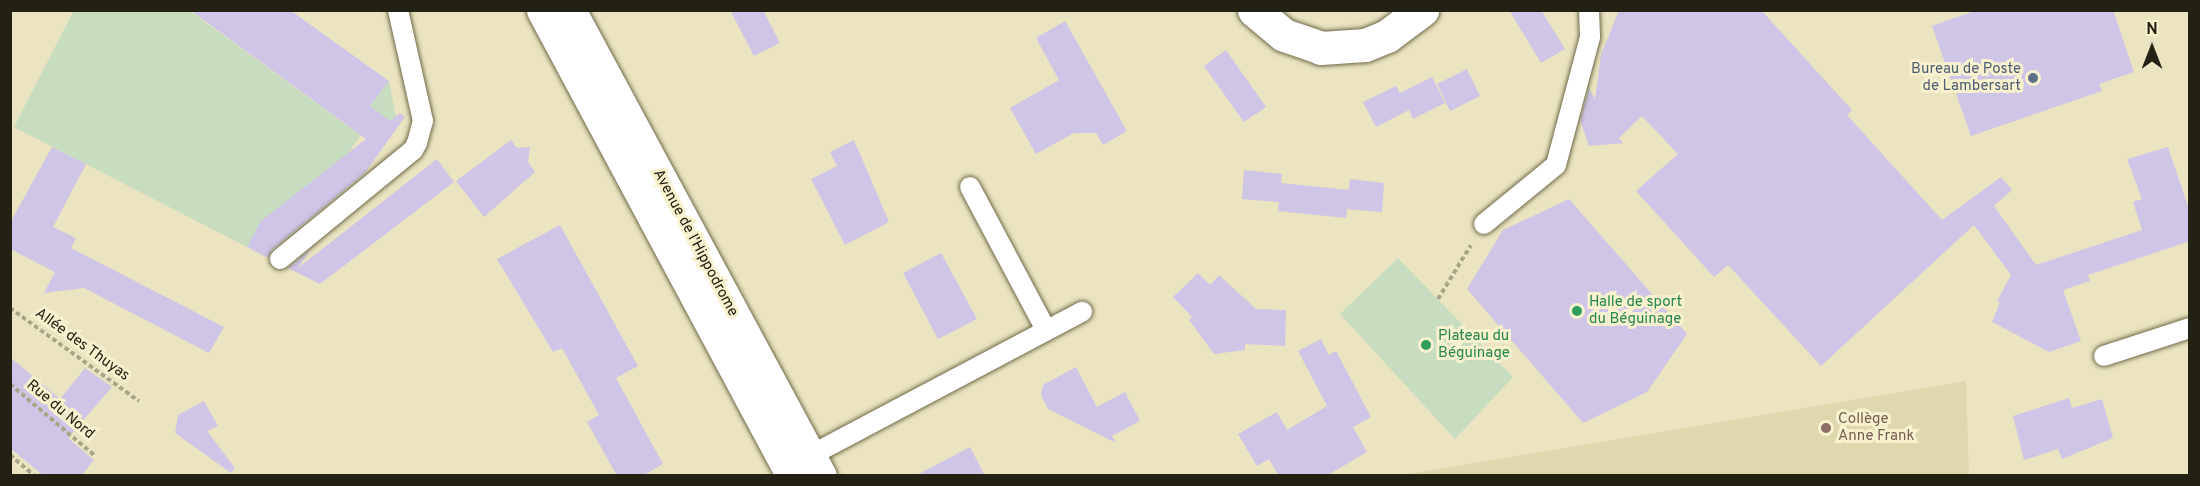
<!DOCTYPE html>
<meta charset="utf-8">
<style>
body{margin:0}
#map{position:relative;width:2200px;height:486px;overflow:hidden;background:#eae4c0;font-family:Overpass,sans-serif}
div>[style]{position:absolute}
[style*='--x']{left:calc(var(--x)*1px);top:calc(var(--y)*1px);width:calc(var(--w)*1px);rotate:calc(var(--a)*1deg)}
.built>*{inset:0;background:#dfd8ae}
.green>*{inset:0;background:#c8dcc0}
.building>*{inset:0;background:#cfc5e7}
.path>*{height:4px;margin-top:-2px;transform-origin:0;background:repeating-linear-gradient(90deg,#a9a588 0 4.5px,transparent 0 7.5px)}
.roads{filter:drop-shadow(0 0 2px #706a4a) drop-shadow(0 0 2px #706a4a)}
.lane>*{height:20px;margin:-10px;padding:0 10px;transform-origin:10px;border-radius:10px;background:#fff}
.street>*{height:33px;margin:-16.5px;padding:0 16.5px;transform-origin:16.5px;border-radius:16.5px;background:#fff}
.primary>*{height:33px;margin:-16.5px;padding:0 16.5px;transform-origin:16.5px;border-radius:16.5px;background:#fff}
.dots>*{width:16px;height:16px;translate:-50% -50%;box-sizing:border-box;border:3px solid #f7f1cd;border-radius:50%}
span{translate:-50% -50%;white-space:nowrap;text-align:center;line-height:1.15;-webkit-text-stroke:6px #f7f1cd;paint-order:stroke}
.service-label{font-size:15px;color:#4e5e75}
.right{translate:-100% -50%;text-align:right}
.street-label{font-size:15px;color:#232114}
.leisure-label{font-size:15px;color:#27864d}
.left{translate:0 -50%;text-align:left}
.education-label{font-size:15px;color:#785e54}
.frame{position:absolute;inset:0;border:12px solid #232114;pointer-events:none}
.north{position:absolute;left:2122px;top:18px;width:60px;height:60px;-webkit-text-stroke:4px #f7f1cd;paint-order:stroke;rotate:0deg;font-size:16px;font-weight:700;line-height:24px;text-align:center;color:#232114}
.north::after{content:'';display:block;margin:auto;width:21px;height:27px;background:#232114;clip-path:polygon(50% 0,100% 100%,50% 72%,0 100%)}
</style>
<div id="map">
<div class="built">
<i style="clip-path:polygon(1966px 381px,1969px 475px,1402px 475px)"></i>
</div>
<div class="green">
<i style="clip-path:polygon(74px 10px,190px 11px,353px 130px,389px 81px,398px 127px,377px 112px,347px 155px,247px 247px,14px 127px)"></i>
<i style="clip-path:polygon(1398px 258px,1513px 377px,1455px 439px,1340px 314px)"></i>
</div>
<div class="building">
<i style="clip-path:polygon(190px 10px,290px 10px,389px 81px,370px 106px,390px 121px,400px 113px,405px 117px,364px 174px,272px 250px,268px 258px,247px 247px,261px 221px,366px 139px)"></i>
<i style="clip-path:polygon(730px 10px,763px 10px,780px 43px,754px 56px)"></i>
<i style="clip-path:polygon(1509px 10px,1541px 10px,1565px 49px,1541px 63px)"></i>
<i style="clip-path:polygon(1619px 10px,1761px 10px,1852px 110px,1847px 115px,1942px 220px,2001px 177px,2012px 190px,1994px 206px,2036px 265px,2142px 230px,2133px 202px,2142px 199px,2127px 159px,2168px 147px,2190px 212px,2190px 241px,2088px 275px,2090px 281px,2063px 290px,2081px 341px,2049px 352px,1992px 322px,2000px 302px,1997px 301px,2011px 275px,1974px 225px,1821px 366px,1728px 265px,1714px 277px,1636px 191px,1678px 154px,1642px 116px,1619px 138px,1623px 143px,1589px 146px,1580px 120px,1589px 88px,1595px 99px,1601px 55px)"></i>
<i style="clip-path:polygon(1977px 10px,2113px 10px,2134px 72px,2099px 84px,2102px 91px,1971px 136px,1932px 26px)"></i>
<i style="clip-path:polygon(1065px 21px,1127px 131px,1103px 145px,1096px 133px,1074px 133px,1036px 154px,1010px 108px,1059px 80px,1036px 38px)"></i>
<i style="clip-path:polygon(1226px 50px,1266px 107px,1244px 122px,1204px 66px)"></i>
<i style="clip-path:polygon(1467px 69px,1480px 96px,1450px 111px,1437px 84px)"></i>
<i style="clip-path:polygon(1432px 77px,1445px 103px,1413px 119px,1409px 110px,1376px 127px,1363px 102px,1396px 86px,1407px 105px,1400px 93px)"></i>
<i style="clip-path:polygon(511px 140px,517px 148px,530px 147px,528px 162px,535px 172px,484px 217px,456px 181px)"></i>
<i style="clip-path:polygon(854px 140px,889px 222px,845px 245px,811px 179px,837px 166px,830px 152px)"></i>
<i style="clip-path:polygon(52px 147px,86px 164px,53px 227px,76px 238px,71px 248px,224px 327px,209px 353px,84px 288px,44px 293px,55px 272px,10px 249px,10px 223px)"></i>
<i style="clip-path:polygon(437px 159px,454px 182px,320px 284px,288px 268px,312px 248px,298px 268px)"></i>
<i style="clip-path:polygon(1244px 170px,1282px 174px,1281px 183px,1349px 190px,1350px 179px,1384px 183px,1382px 212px,1347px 209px,1348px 200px,1346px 218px,1278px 211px,1279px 202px,1242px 199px)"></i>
<i style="clip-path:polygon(1569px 199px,1687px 334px,1647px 392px,1583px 423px,1467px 289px,1503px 230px)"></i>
<i style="clip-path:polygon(560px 225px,638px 366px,616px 378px,663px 464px,642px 476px,617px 476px,587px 422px,599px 415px,562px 348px,553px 352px,497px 259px)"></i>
<i style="clip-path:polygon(941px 253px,977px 319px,938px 339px,903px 273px)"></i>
<i style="clip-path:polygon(1198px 273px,1210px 285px,1219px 275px,1256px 309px,1286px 310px,1285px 346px,1245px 344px,1245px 350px,1214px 354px,1189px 320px,1192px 317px,1173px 297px)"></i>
<i style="clip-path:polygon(1321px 339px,1329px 355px,1336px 351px,1371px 417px,1353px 427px,1367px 452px,1326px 476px,1279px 476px,1269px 459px,1257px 466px,1238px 434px,1277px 412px,1287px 430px,1327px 406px,1298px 351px)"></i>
<i style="clip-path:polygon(10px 357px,60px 399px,85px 368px,112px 387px,68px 438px,94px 460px,81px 476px,44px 476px,10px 448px)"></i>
<i style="clip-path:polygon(1076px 367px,1097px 407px,1125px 392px,1140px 421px,1112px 436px,1116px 443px,1048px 409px,1041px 395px,1043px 385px)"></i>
<i style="clip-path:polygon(2069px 398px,2072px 408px,2102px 399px,2113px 438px,2062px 459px,2058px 449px,2024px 460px,2013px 416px)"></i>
<i style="clip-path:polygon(204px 401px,218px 426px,207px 431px,235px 468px,231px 473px,175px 433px,178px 415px)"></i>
<i style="clip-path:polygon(970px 447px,985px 476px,915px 476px)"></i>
</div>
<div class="path">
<i style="--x:1438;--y:299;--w:63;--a:-58.6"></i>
<i style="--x:10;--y:308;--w:159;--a:35.8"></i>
<i style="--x:10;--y:384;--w:110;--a:40.2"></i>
<i style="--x:10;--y:455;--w:33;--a:40"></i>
</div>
<div class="roads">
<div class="lane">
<i style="--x:970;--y:187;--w:162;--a:62"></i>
<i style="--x:1484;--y:224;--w:93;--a:-39.3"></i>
<i style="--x:1556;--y:165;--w:132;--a:-75.1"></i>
<i style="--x:1590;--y:37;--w:27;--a:-92"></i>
<i style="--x:280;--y:259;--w:172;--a:-39.3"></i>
<i style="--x:413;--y:150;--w:8;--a:-60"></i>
<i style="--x:417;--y:143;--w:23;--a:-75"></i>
<i style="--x:423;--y:121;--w:114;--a:-102.7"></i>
<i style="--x:2104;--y:356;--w:90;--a:-18"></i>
<i style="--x:802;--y:460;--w:317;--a:-27.9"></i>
</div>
<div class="street">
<i style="--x:1254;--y:10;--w:39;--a:40"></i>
<i style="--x:1284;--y:35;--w:39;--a:19"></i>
<i style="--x:1321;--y:48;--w:44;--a:-3.9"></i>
<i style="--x:1365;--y:45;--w:24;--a:-22"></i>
<i style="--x:1387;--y:36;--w:44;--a:-36.6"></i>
</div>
<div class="primary">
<i style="--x:543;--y:10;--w:529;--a:61.79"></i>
<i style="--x:569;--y:10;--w:529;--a:61.69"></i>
</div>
</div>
<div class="dots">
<i style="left:2033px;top:78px;background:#5c6f8a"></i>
<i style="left:1577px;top:311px;background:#2e9e5b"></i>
<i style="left:1426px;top:345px;background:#2e9e5b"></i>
<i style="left:1826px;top:428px;background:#8d6e63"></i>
</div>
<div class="service-label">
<span class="right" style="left:2021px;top:78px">Bureau de Poste<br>de Lambersart</span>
</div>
<div class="street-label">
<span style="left:695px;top:243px;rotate:62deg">Avenue de l'Hippodrome</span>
<span style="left:82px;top:345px;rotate:36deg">Allée des Thuyas</span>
<span style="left:60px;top:410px;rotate:40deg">Rue du Nord</span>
</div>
<div class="leisure-label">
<span class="left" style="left:1589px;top:311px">Halle de sport<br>du Béguinage</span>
<span class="left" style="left:1438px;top:345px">Plateau du<br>Béguinage</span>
</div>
<div class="education-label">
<span class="left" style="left:1838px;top:428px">Collège<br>Anne Frank</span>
</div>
<div class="frame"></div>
<div class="north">N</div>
</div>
